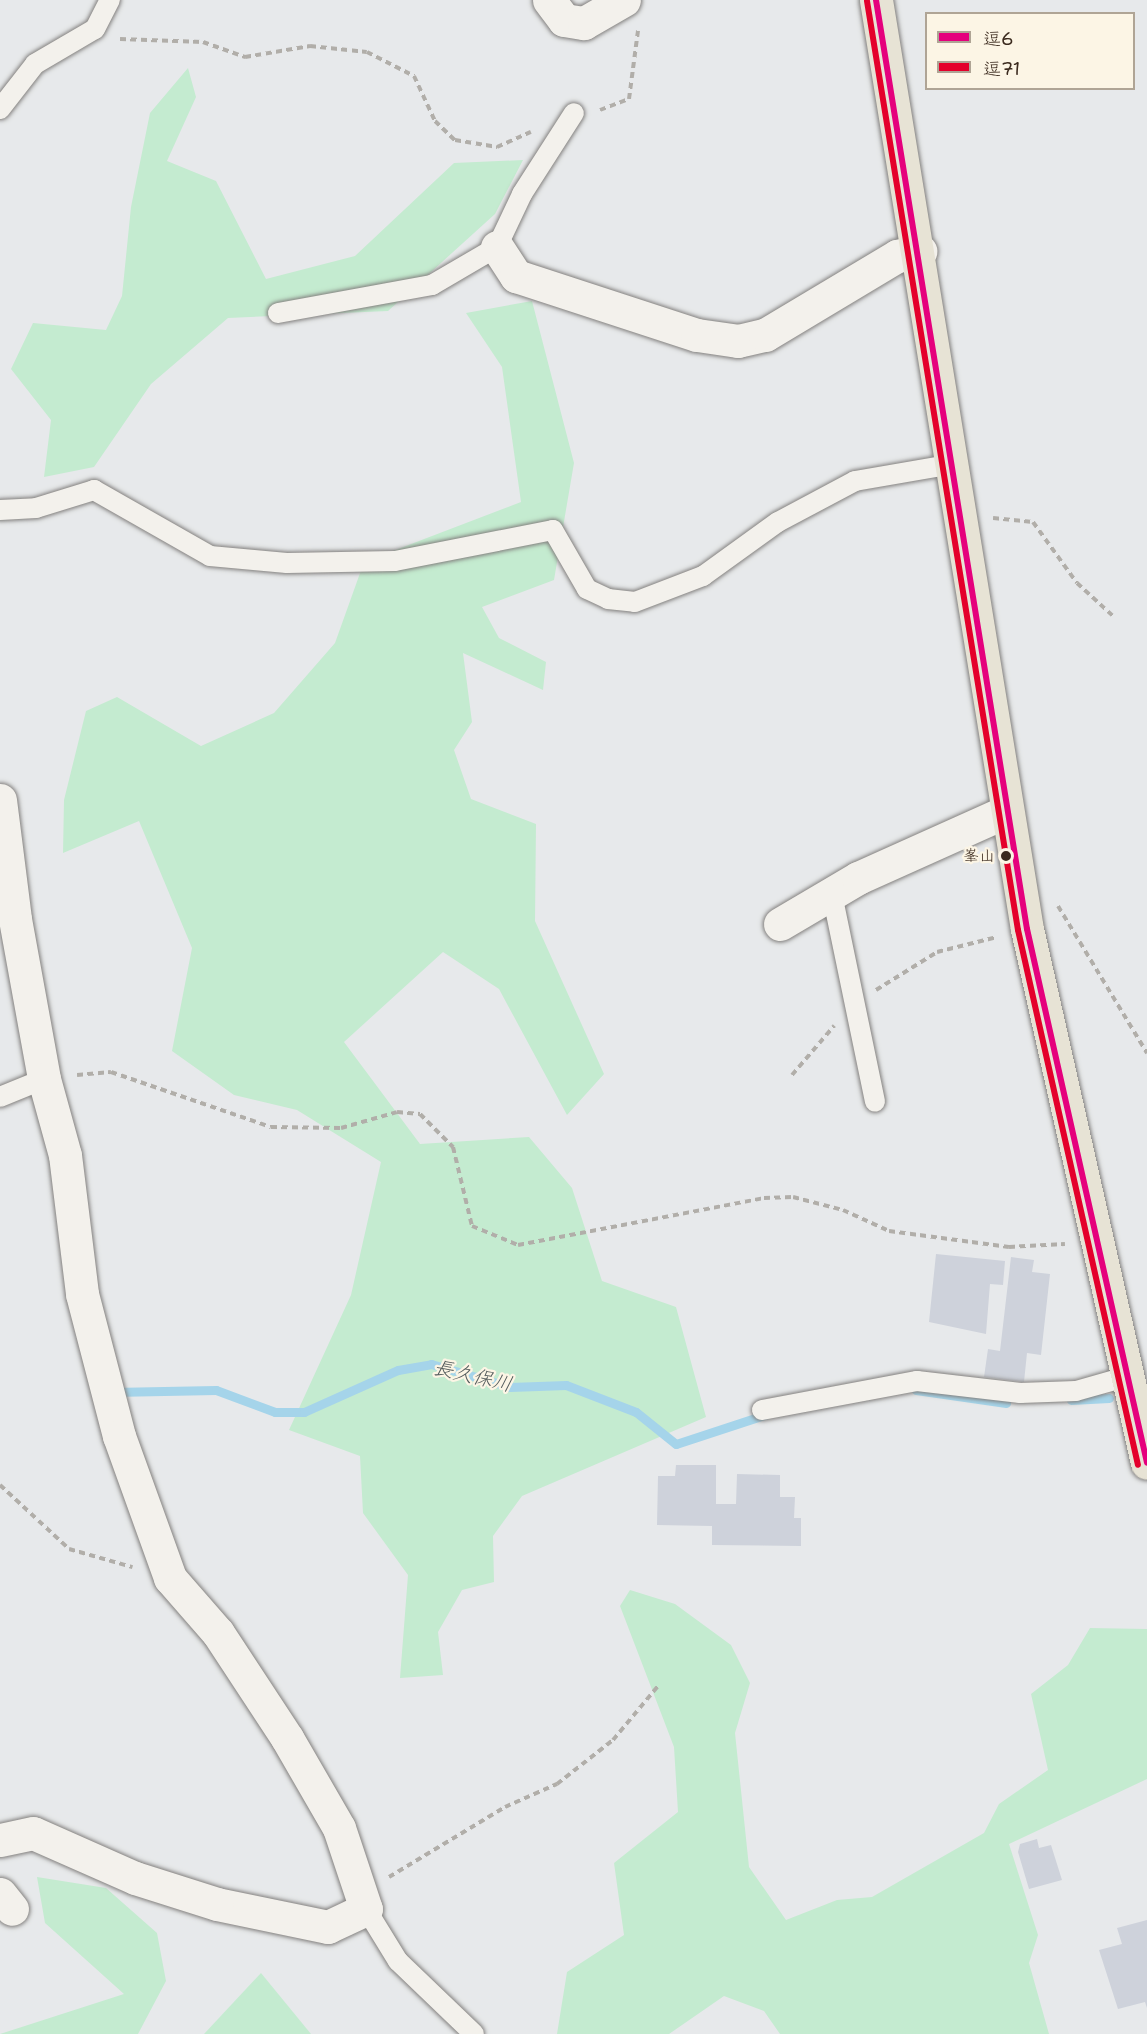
<!DOCTYPE html>
<meta charset="utf-8">
<style>
body{margin:0}
#map{position:relative;width:1147px;height:2034px;overflow:hidden;background:#e7e9eb;font-family:"Shantell Sans","Klee One",sans-serif}
div>[style]{position:absolute}
[style*='--x']{left:calc(var(--x)*1px);top:calc(var(--y)*1px);width:calc(var(--w)*1px);rotate:calc(var(--a)*1deg)}
.green>*{inset:0;background:#c4ebd0}
.stream>*{height:9px;margin:-4.5px;padding:0 4.5px;transform-origin:4.5px;border-radius:4.5px;background:#a5d4ea}
.building>*{inset:0;background:#ced2db}
.path>*{height:4px;margin-top:-2px;transform-origin:0;background:repeating-linear-gradient(90deg,#b1aea9 0 6px,transparent 0 10.5px)}
.roads{filter:drop-shadow(0 0 2px #83817f) drop-shadow(0 0 2px #83817f)}
.lane>*{height:20px;margin:-10px;padding:0 10px;transform-origin:10px;border-radius:10px;background:#f3f1ec}
.street>*{height:33px;margin:-16.5px;padding:0 16.5px;transform-origin:16.5px;border-radius:16.5px;background:#f3f1ec}
.highway>*{height:33px;margin:-16.5px;padding:0 16.5px;transform-origin:16.5px;border-radius:16.5px;background:#e7e3d5}
.bus-1>*{height:6px;margin:-3px;padding:0 3px;transform-origin:3px;border-radius:3px;background:#e5007d}
.bus-2>*{height:6px;margin:-3px;padding:0 3px;transform-origin:3px;border-radius:3px;background:#e4002b}
.dots>*{width:16px;height:16px;translate:-50% -50%;box-sizing:border-box;border:3px solid #fcf5e5;border-radius:50%}
span{translate:-50% -50%;white-space:nowrap;text-align:center;line-height:1.15;-webkit-text-stroke:4.5px #fcf5e5;paint-order:stroke}
.bus-label{font-size:16px;color:#3b2a1e}
.right{translate:-100% -50%;text-align:right}
.water-label{font-size:20px;color:#525a5b;font-style:italic}
.legend{position:absolute;left:925px;top:12px;width:210px;height:78px;box-sizing:border-box;background:#fcf5e5;border:2px solid #afa495;margin:0;padding:8px 10px;list-style:none;font-size:18px;color:#3b2a1e}
.legend li{display:flex;align-items:center;gap:12px;height:30px}
.legend b{width:30px;border:2px solid #afa495}
</style>
<div id="map">
<div class="green">
<i style="clip-path:polygon(188px 68px,196px 97px,167px 161px,216px 181px,266px 279px,355px 256px,454px 163px,523px 160px,495px 214px,388px 311px,228px 318px,151px 384px,94px 467px,44px 477px,51px 420px,11px 369px,33px 323px,106px 330px,122px 296px,131px 207px,150px 113px)"></i>
<i style="clip-path:polygon(532px 301px,574px 463px,554px 580px,482px 607px,499px 638px,546px 662px,543px 690px,463px 653px,472px 722px,454px 750px,471px 799px,536px 824px,535px 921px,604px 1074px,567px 1115px,499px 989px,443px 952px,344px 1042px,420px 1144px,529px 1137px,572px 1188px,602px 1281px,676px 1307px,706px 1417px,522px 1496px,493px 1536px,494px 1582px,462px 1590px,438px 1632px,443px 1675px,400px 1678px,408px 1575px,363px 1513px,360px 1456px,289px 1430px,351px 1295px,381px 1162px,297px 1110px,234px 1095px,172px 1051px,192px 948px,139px 821px,63px 853px,64px 800px,86px 711px,117px 697px,201px 746px,274px 713px,335px 643px,364px 562px,521px 502px,502px 367px,466px 313px)"></i>
<i style="clip-path:polygon(630px 1590px,675px 1604px,731px 1645px,750px 1683px,735px 1733px,749px 1867px,786px 1920px,837px 1900px,872px 1897px,984px 1833px,999px 1804px,1048px 1770px,1031px 1694px,1068px 1665px,1090px 1628px,1147px 1629px,1147px 1779px,1009px 1844px,1038px 1935px,1029px 1963px,1049px 2034px,780px 2034px,764px 2011px,724px 1996px,669px 2034px,557px 2034px,567px 1972px,624px 1935px,614px 1863px,678px 1812px,674px 1747px,620px 1606px)"></i>
<i style="clip-path:polygon(37px 1877px,106px 1888px,157px 1933px,166px 1981px,138px 2034px,0 2034px,124px 1994px,45px 1923px)"></i>
<i style="clip-path:polygon(261px 1973px,311px 2034px,204px 2034px)"></i>
</div>
<div class="stream">
<i style="--x:916;--y:1390;--w:91;--a:8.2"></i>
<i style="--x:112;--y:1392;--w:104;--a:-1.1"></i>
<i style="--x:216;--y:1390;--w:63;--a:20.4"></i>
<i style="--x:275;--y:1412;--w:29;--a:0"></i>
<i style="--x:304;--y:1412;--w:103;--a:-24.1"></i>
<i style="--x:398;--y:1370;--w:34;--a:-10"></i>
<i style="--x:431;--y:1364;--w:82;--a:16.2"></i>
<i style="--x:510;--y:1387;--w:56;--a:-2"></i>
<i style="--x:566;--y:1385;--w:75;--a:21.1"></i>
<i style="--x:636;--y:1412;--w:51;--a:38.7"></i>
<i style="--x:676;--y:1444;--w:96;--a:-18.2"></i>
<i style="--x:1071;--y:1400;--w:38;--a:-3"></i>
</div>
<div class="building">
<i style="clip-path:polygon(936px 1254px,1005px 1261px,1003px 1285px,990px 1284px,986px 1334px,929px 1322px)"></i>
<i style="clip-path:polygon(1011px 1257px,1034px 1260px,1032px 1272px,1050px 1274px,1041px 1355px,1027px 1353px,1024px 1382px,984px 1377px,988px 1349px,1000px 1351px)"></i>
<i style="clip-path:polygon(676px 1465px,716px 1465px,716px 1504px,736px 1504px,737px 1474px,780px 1475px,780px 1497px,795px 1497px,794px 1518px,801px 1518px,801px 1546px,712px 1545px,712px 1526px,657px 1525px,658px 1476px,675px 1476px)"></i>
<i style="clip-path:polygon(1037px 1839px,1039px 1848px,1051px 1845px,1062px 1880px,1029px 1889px,1018px 1852px,1020px 1844px)"></i>
<i style="clip-path:polygon(1147px 1920px,1147px 2008px,1145px 2002px,1118px 2009px,1099px 1950px,1122px 1944px,1117px 1928px)"></i>
</div>
<div class="path">
<i style="--x:120;--y:39;--w:83;--a:2.1"></i>
<i style="--x:203;--y:42;--w:45;--a:19.7"></i>
<i style="--x:245;--y:57;--w:66;--a:-9.6"></i>
<i style="--x:310;--y:46;--w:57;--a:6"></i>
<i style="--x:367;--y:52;--w:53;--a:27.1"></i>
<i style="--x:414;--y:76;--w:50;--a:65"></i>
<i style="--x:435;--y:121;--w:28;--a:44"></i>
<i style="--x:455;--y:140;--w:43;--a:9.5"></i>
<i style="--x:497;--y:147;--w:37;--a:-24"></i>
<i style="--x:600;--y:110;--w:31;--a:-21"></i>
<i style="--x:629;--y:99;--w:69;--a:-82.5"></i>
<i style="--x:993;--y:518;--w:40;--a:5.7"></i>
<i style="--x:1033;--y:522;--w:75;--a:54.2"></i>
<i style="--x:1077;--y:583;--w:49;--a:42.5"></i>
<i style="--x:1058;--y:906;--w:172;--a:58.8"></i>
<i style="--x:876;--y:990;--w:72;--a:-31.9"></i>
<i style="--x:937;--y:952;--w:62;--a:-14"></i>
<i style="--x:77;--y:1075;--w:34;--a:-5"></i>
<i style="--x:111;--y:1072;--w:169;--a:19"></i>
<i style="--x:271;--y:1127;--w:70;--a:0.8"></i>
<i style="--x:341;--y:1128;--w:58;--a:-15.9"></i>
<i style="--x:397;--y:1112;--w:23;--a:5"></i>
<i style="--x:420;--y:1114;--w:47;--a:45"></i>
<i style="--x:453;--y:1147;--w:81;--a:76.5"></i>
<i style="--x:472;--y:1226;--w:50;--a:22.4"></i>
<i style="--x:518;--y:1245;--w:250;--a:-10.8"></i>
<i style="--x:764;--y:1198;--w:29;--a:-2"></i>
<i style="--x:793;--y:1197;--w:52;--a:14.6"></i>
<i style="--x:843;--y:1210;--w:51;--a:24.5"></i>
<i style="--x:889;--y:1231;--w:121;--a:7.6"></i>
<i style="--x:1009;--y:1247;--w:56;--a:-3.1"></i>
<i style="--x:792;--y:1075;--w:65;--a:-49.4"></i>
<i style="--x:0;--y:1485;--w:94;--a:42.8"></i>
<i style="--x:69;--y:1549;--w:66;--a:15.9"></i>
<i style="--x:389;--y:1877;--w:135;--a:-31.1"></i>
<i style="--x:505;--y:1807;--w:57;--a:-23.9"></i>
<i style="--x:557;--y:1784;--w:71;--a:-38.2"></i>
<i style="--x:613;--y:1740;--w:70;--a:-50.2"></i>
</div>
<div class="roads">
<div class="lane">
<i style="--x:0;--y:109;--w:57;--a:-52.1"></i>
<i style="--x:35;--y:64;--w:69;--a:-30.3"></i>
<i style="--x:95;--y:29;--w:33;--a:-63"></i>
<i style="--x:278;--y:313;--w:157;--a:-10.3"></i>
<i style="--x:432;--y:285;--w:75;--a:-30.3"></i>
<i style="--x:497;--y:247;--w:59;--a:-64.7"></i>
<i style="--x:522;--y:194;--w:96;--a:-57.3"></i>
<i style="--x:0;--y:510;--w:36;--a:-3"></i>
<i style="--x:36;--y:508;--w:61;--a:-17.2"></i>
<i style="--x:94;--y:490;--w:133;--a:29.6"></i>
<i style="--x:210;--y:556;--w:77;--a:5.2"></i>
<i style="--x:287;--y:563;--w:108;--a:-1.1"></i>
<i style="--x:395;--y:561;--w:161;--a:-11.1"></i>
<i style="--x:553;--y:530;--w:68;--a:60"></i>
<i style="--x:587;--y:589;--w:23;--a:25"></i>
<i style="--x:608;--y:599;--w:27;--a:6"></i>
<i style="--x:635;--y:602;--w:73;--a:-20.9"></i>
<i style="--x:703;--y:576;--w:92;--a:-35.8"></i>
<i style="--x:778;--y:522;--w:87;--a:-28"></i>
<i style="--x:855;--y:481;--w:94;--a:-9.8"></i>
<i style="--x:832;--y:894;--w:212;--a:78.3"></i>
<i style="--x:0;--y:1097;--w:48;--a:-22.2"></i>
<i style="--x:762;--y:1410;--w:158;--a:-10.6"></i>
<i style="--x:917;--y:1381;--w:104;--a:6.6"></i>
<i style="--x:1020;--y:1393;--w:56;--a:-2"></i>
<i style="--x:1076;--y:1391;--w:51;--a:-15.9"></i>
<i style="--x:366;--y:1909;--w:61;--a:58.4"></i>
<i style="--x:398;--y:1961;--w:105;--a:43.8"></i>
</div>
<div class="street">
<i style="--x:549;--y:0;--w:25;--a:53"></i>
<i style="--x:564;--y:20;--w:20;--a:9"></i>
<i style="--x:584;--y:23;--w:46;--a:-29.9"></i>
<i style="--x:497;--y:247;--w:35;--a:57"></i>
<i style="--x:516;--y:276;--w:190;--a:18.1"></i>
<i style="--x:697;--y:335;--w:41;--a:8.3"></i>
<i style="--x:738;--y:341;--w:28;--a:-13"></i>
<i style="--x:765;--y:335;--w:154;--a:-30.9"></i>
<i style="--x:897;--y:256;--w:24;--a:-12"></i>
<i style="--x:0;--y:800;--w:120;--a:82.8"></i>
<i style="--x:15;--y:919;--w:163;--a:79.7"></i>
<i style="--x:44;--y:1079;--w:79;--a:74.6"></i>
<i style="--x:65;--y:1155;--w:140;--a:83"></i>
<i style="--x:82;--y:1294;--w:147;--a:75.4"></i>
<i style="--x:119;--y:1436;--w:151;--a:70.2"></i>
<i style="--x:170;--y:1578;--w:73;--a:48.9"></i>
<i style="--x:218;--y:1633;--w:126;--a:56.7"></i>
<i style="--x:287;--y:1738;--w:104;--a:60"></i>
<i style="--x:339;--y:1828;--w:85;--a:71.6"></i>
<i style="--x:366;--y:1909;--w:42;--a:154.7"></i>
<i style="--x:328;--y:1927;--w:113;--a:-168.3"></i>
<i style="--x:217;--y:1904;--w:86;--a:-162.4"></i>
<i style="--x:135;--y:1878;--w:111;--a:-156.2"></i>
<i style="--x:33;--y:1833;--w:34;--a:168"></i>
<i style="--x:780;--y:924;--w:91;--a:-30.5"></i>
<i style="--x:858;--y:878;--w:163;--a:-24.2"></i>
<i style="--x:0;--y:1894;--w:19;--a:51"></i>
</div>
<div class="highway">
<i style="--x:876;--y:0;--w:941;--a:80.77"></i>
<i style="--x:1027;--y:929;--w:547;--a:77.33"></i>
</div>
</div>
<div class="bus-1">
<i style="--x:876;--y:0;--w:941;--a:80.77"></i>
<i style="--x:1027;--y:929;--w:547;--a:77.33"></i>
</div>
<div class="bus-2">
<i style="--x:867;--y:1;--w:941;--a:80.77"></i>
<i style="--x:1018;--y:930;--w:548;--a:77.36"></i>
</div>
<div class="dots">
<i style="left:1006px;top:856px;background:#3b2a1e"></i>
</div>
<div class="bus-label">
<span class="right" style="left:995px;top:856px">峯山</span>
</div>
<div class="water-label">
<span style="left:473px;top:1376px;rotate:13deg">長久保川</span>
</div>
<ul class="legend">
<li><b style="height:8px;background:#e5007d"></b>逗6</li>
<li><b style="height:8px;background:#e4002b"></b>逗71</li>
</ul>
</div>
